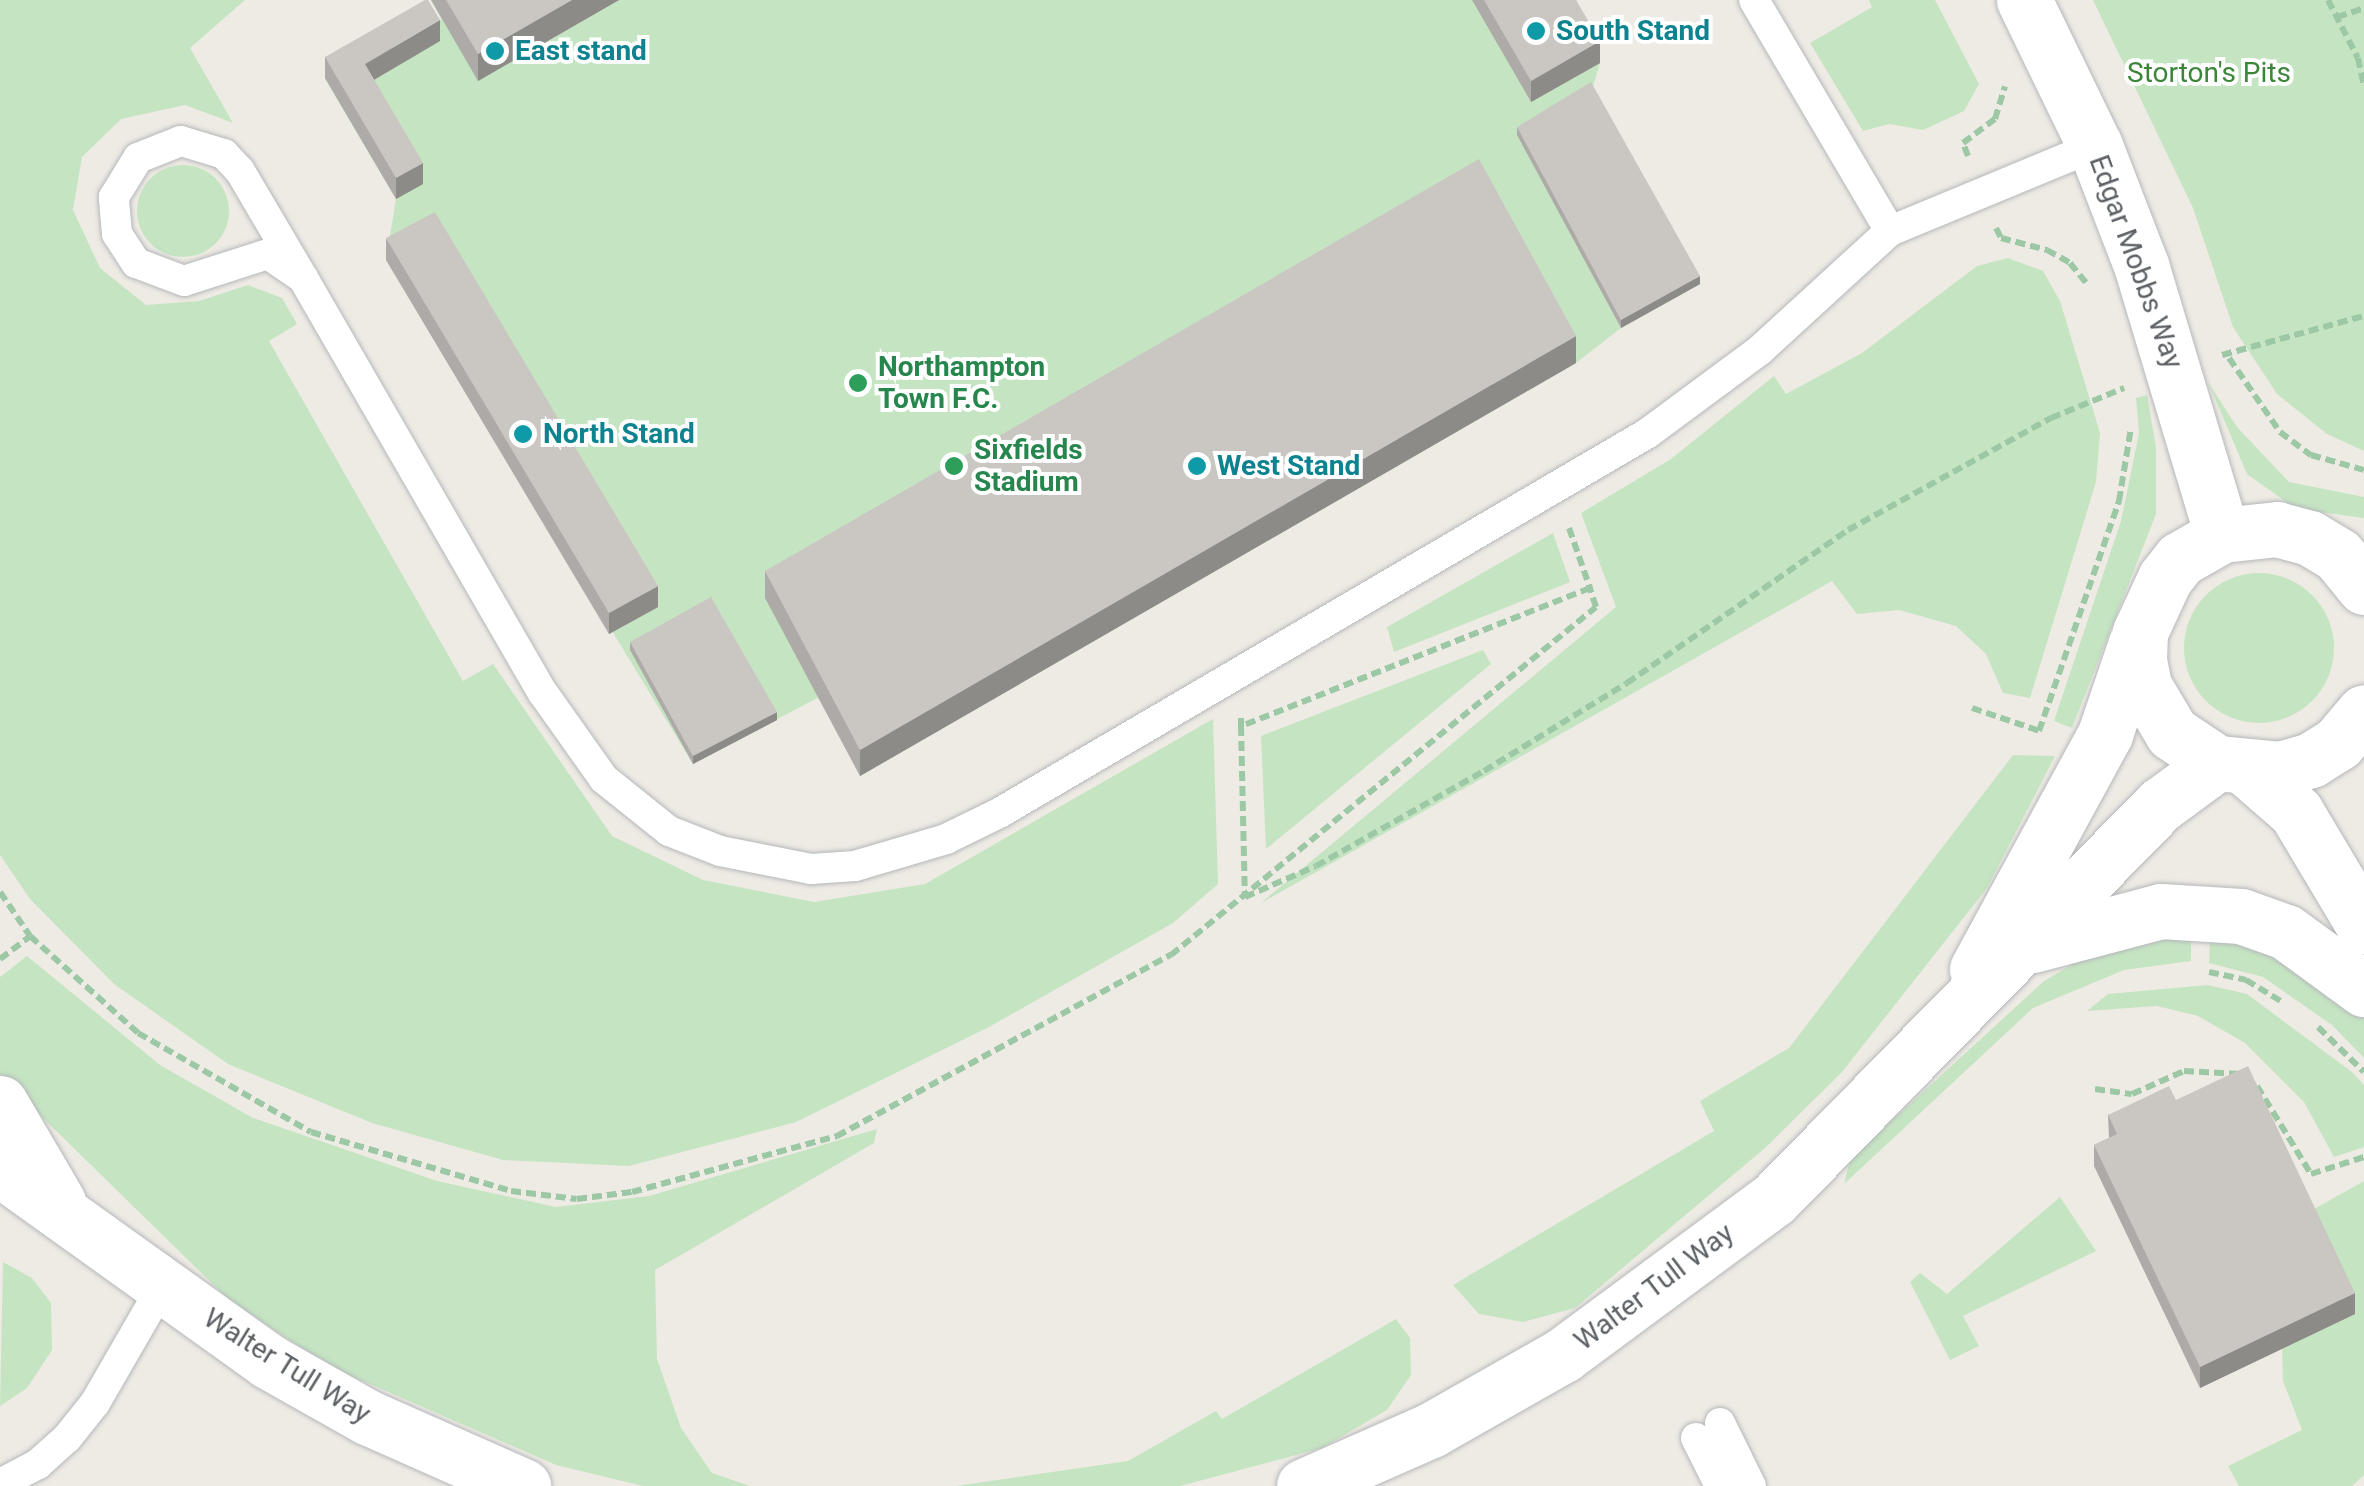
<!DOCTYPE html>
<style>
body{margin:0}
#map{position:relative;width:2364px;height:1486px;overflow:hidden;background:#eeebe4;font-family:Roboto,sans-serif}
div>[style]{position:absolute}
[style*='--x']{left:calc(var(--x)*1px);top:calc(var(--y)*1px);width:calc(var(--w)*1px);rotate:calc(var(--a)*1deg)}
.green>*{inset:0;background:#c5e5c2}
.round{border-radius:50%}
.path>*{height:6px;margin-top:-3px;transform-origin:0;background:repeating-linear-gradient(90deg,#9cc8a5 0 10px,transparent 0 15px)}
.roads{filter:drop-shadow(0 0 2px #b5b7bb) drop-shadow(0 0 2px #b5b7bb)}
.lane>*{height:30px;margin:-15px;padding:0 15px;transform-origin:15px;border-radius:15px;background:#fff}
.street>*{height:55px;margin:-27.5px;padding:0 27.5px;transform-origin:27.5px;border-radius:27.5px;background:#fff}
.wall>*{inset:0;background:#aeaaa7}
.shaded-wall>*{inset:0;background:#8d8b88}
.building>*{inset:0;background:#cac6c2}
.dots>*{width:28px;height:28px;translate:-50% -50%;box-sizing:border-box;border:5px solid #fff;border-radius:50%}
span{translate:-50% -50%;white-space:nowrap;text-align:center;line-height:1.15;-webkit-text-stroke:8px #fff;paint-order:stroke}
.culture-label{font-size:28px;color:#0d838f;font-weight:700}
.left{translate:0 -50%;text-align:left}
.park-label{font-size:28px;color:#3c8639}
.street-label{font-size:28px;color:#5c6064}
.leisure-label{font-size:28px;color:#27864d;font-weight:700}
</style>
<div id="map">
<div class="green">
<i style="clip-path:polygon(0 0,245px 0,190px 48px,233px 123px,185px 105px,121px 119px,82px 157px,73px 210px,100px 268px,146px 305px,199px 301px,248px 285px,282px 298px,297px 324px,269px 341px,463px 681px,493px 664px,612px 836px,703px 880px,814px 902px,925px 884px,1213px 719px,1218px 884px,1173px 923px,989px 1027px,796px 1122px,629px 1166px,503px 1160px,372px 1123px,228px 1064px,114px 984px,30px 899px,0 855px)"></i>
<i style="clip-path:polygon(431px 0,1564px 0,1600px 63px,1592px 90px,1700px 284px,1621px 328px,1576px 363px,860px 776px,821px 696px,693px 764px,386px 260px,396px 199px,325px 79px,427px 20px,442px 20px)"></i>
<i style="clip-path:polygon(1869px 0,1935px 0,1979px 84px,1964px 111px,1923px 130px,1889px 124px,1863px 131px,1810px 43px,1872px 7px)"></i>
<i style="clip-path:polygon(2093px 0,2364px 0,2364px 451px,2327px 434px,2277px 394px,2233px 327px,2193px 208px)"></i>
<i class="round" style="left:137px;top:165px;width:92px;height:92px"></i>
<i style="clip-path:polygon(2008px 258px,2043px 271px,2060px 301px,2100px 433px,2096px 482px,2030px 698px,2003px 693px,1986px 654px,1956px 626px,1899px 610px,1857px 614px,1832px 581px,1261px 903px,1616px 607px,1581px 513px,1671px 459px,1774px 376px,1786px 394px,1862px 353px,1977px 266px)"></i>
<i style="clip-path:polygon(2208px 382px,2237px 427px,2289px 482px,2364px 497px,2364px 518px,2296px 509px,2247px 474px)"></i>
<i style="clip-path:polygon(2147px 395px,2156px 447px,2156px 514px,2072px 728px,2054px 721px,2121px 521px,2139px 433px,2136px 398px)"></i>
<i style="clip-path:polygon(1553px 533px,1570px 582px,1394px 652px,1387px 627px)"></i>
<i class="round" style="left:2184px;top:573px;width:150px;height:150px"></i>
<i style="clip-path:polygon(1483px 650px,1491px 664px,1266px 849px,1261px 736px)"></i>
<i style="clip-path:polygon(2013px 755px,2055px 756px,1987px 888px,1842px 1072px,1765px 1148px,1575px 1308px,1523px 1322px,1479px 1314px,1453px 1285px,1714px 1131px,1700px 1101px,1789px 1048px)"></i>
<i style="clip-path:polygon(2147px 937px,2191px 937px,2191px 961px,2124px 970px,2033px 1008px,1844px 1184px,1850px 1159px,2044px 981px,2083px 958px)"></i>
<i style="clip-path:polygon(2210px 939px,2248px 942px,2297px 963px,2364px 1015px,2364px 1058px,2332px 1025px,2263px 977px,2209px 963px)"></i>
<i style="clip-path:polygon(27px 956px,160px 1065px,253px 1118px,437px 1181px,556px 1207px,649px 1196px,877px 1129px,874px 1143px,655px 1270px,657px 1359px,681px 1428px,712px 1473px,750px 1486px,643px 1486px,556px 1465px,331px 1367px,229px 1300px,0 1076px,0 977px)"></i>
<i style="clip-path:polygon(2208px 985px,2247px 994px,2352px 1072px,2364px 1085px,2364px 1147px,2334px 1157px,2304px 1102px,2245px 1043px,2198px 1016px,2157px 1006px,2087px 1011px,2108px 994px)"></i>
<i style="clip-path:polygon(2364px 1181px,2364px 1475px,2352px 1486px,2239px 1486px,2228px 1466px,2302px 1430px,2283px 1381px,2282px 1349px,2307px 1213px)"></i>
<i style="clip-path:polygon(2060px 1197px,2096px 1251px,1963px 1316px,1979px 1346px,1950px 1360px,1910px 1282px,1920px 1273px,1947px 1294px)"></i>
<i style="clip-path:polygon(3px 1262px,32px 1278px,51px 1303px,52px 1350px,27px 1388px,0 1406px)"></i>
<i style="clip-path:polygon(1396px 1319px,1410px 1338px,1411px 1375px,1387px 1410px,1322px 1448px,1180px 1486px,956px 1486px,1128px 1461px,1216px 1411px,1222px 1419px)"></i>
</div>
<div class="path">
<i style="--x:2328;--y:0;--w:65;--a:62.7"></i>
<i style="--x:2358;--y:58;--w:30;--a:78"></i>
<i style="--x:2337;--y:17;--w:28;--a:-18"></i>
<i style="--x:1968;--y:156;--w:14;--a:-111"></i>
<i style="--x:1963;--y:143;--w:40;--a:-37"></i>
<i style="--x:1995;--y:119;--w:34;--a:-73"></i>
<i style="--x:1996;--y:228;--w:11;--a:63"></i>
<i style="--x:2001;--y:238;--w:48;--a:14.6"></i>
<i style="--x:2047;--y:250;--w:26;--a:29"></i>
<i style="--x:2070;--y:263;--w:27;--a:51"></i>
<i style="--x:2222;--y:355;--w:147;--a:-15.4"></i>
<i style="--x:2229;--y:358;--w:90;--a:55.4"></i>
<i style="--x:2280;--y:432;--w:39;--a:37"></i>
<i style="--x:2311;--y:455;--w:55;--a:15.8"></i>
<i style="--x:1569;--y:528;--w:64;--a:70.7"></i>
<i style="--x:1972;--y:708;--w:72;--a:18.7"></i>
<i style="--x:1241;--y:726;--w:171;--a:88.7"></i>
<i style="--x:1245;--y:897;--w:77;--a:-23.6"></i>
<i style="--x:1316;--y:866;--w:193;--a:-29.5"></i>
<i style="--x:1484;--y:771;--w:168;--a:-31.6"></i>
<i style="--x:1627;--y:683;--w:269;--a:-34.7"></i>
<i style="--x:1848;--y:530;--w:232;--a:-28.9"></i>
<i style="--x:2051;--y:418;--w:79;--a:-22.3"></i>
<i style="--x:2039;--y:731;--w:244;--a:-70.8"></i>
<i style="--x:2119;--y:501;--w:74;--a:-80.7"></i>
<i style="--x:0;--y:892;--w:53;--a:55.7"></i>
<i style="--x:30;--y:936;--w:145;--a:41.9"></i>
<i style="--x:138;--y:1033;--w:199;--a:29.8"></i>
<i style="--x:311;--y:1132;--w:209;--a:16.4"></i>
<i style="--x:511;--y:1191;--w:66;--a:6.9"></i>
<i style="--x:577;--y:1199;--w:55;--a:-7.3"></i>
<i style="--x:632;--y:1192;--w:213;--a:-15.3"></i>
<i style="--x:837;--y:1136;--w:380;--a:-28.5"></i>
<i style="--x:1171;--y:955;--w:549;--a:-39.31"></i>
<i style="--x:1596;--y:607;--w:20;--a:-108"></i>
<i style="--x:1590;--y:588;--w:375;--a:158.4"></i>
<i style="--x:1241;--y:726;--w:8;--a:-90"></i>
<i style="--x:0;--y:959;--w:38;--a:-37"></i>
<i style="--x:2209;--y:972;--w:38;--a:12"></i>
<i style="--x:2246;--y:980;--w:44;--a:31.2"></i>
<i style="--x:2318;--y:1027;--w:64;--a:44.4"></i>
<i style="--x:2257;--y:1086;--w:103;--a:58.5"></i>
<i style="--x:2311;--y:1174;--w:56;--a:-17.8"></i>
<i style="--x:2095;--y:1089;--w:37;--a:8"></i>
<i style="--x:2132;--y:1094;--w:57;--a:-23.9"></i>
<i style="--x:2184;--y:1071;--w:56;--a:3.1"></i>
</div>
<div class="roads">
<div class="lane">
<i style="--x:1754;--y:0;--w:268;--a:59.5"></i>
<i style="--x:181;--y:141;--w:45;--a:16.8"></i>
<i style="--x:224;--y:154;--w:23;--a:47"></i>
<i style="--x:240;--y:171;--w:124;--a:59.5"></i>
<i style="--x:303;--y:278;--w:42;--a:-145.6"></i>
<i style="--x:268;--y:254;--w:88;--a:162.2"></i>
<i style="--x:184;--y:281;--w:51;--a:-159.4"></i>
<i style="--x:136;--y:263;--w:35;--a:-123"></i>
<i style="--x:117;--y:234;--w:37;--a:-95"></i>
<i style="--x:114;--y:197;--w:46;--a:-58.4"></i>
<i style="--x:138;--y:158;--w:46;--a:-21.6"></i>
<i style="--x:303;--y:278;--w:479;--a:60"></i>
<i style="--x:543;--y:693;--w:105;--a:54.7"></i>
<i style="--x:604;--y:779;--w:83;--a:38.7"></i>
<i style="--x:669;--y:831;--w:55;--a:21.4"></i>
<i style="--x:720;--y:851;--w:93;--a:11.2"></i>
<i style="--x:811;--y:869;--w:44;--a:-3.9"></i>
<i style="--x:855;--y:866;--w:95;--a:-16.5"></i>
<i style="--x:946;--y:839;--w:61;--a:-26.1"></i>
<i style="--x:1001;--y:812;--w:750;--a:-30.36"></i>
<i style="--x:1648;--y:433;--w:139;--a:-36.5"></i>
<i style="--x:1760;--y:350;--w:176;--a:-42.5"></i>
<i style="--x:1890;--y:231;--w:222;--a:-22.5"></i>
<i style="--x:1720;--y:1423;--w:70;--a:63.8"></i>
<i style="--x:1696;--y:1438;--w:54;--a:63.4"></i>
<i style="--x:0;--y:1484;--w:43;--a:-27.8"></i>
<i style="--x:38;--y:1464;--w:39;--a:-42"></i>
<i style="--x:67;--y:1438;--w:45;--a:-51.3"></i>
<i style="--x:95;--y:1403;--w:134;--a:-60"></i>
</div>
<div class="street">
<i style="--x:2024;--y:0;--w:162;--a:64.1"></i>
<i style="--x:2095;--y:146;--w:128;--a:68.9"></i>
<i style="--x:2141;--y:265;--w:282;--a:73.3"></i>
<i style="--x:2364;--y:587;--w:41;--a:-129.1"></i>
<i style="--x:2338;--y:555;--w:33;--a:-149"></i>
<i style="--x:2310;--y:538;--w:34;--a:-165"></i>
<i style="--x:2277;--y:529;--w:55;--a:173.8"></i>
<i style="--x:2222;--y:535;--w:48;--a:150.3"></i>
<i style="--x:2180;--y:559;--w:24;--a:128"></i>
<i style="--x:2165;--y:578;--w:60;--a:114.8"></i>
<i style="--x:2140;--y:632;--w:28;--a:92"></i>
<i style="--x:2139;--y:660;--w:26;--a:79"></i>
<i style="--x:2144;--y:686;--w:55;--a:59.2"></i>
<i style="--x:2172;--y:733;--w:54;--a:33.7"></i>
<i style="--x:2217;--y:763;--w:63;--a:5.4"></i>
<i style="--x:2280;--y:769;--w:32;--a:-16"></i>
<i style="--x:2311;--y:760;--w:32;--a:-32"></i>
<i style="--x:2338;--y:743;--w:40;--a:-50"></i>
<i style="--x:2248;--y:770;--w:64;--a:41.2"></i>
<i style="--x:2296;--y:812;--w:133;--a:59.2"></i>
<i style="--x:2033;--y:945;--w:132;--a:-14.9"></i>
<i style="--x:2161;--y:911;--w:80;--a:3.6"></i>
<i style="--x:2241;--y:916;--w:48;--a:19.6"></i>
<i style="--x:2286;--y:932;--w:97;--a:36.2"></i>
<i style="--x:1977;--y:969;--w:268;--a:-61.4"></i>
<i style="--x:2105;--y:734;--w:96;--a:-71.2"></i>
<i style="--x:0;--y:1103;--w:115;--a:59.6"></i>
<i style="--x:0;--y:1169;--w:330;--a:35.6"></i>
<i style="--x:268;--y:1361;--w:114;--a:29.5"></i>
<i style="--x:367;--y:1417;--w:171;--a:23.9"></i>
<i style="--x:1304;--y:1486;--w:139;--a:-23.8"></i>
<i style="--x:1431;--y:1430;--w:152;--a:-29.6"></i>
<i style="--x:1563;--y:1355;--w:262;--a:-36.5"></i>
<i style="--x:1774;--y:1199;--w:552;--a:-45.59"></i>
<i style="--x:2160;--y:805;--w:71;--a:-36.4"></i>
</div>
</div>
<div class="wall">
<i style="clip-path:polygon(431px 0,619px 0,478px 81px)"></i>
<i style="clip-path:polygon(1472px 0,1576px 0,1600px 63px,1531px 102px)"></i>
<i style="clip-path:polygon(440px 41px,374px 80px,423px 184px,396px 199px,325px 78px,325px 57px)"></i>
<i style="clip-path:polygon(1517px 127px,1700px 284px,1621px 328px,1517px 135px)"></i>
<i style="clip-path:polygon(386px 238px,658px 607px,609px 634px,386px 260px)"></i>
<i style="clip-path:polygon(1576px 363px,860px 776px,765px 598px,765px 571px)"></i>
<i style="clip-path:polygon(630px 642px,777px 720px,693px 764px,630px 650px)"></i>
<i style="clip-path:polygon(2176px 1100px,2355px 1314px,2200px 1388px,2094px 1166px,2094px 1145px,2109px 1138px,2108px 1115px)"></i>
</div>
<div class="shaded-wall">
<i style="clip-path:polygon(572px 0,619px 0,478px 81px,478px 54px)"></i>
<i style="clip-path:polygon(440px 20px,440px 41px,365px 85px,365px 64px)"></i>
<i style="clip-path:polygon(1600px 41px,1600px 63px,1531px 102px,1531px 81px)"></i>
<i style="clip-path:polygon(423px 163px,423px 184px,396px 199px,396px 178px)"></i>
<i style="clip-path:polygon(1700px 276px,1700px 284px,1621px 328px,1621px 320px)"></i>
<i style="clip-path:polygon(1576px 336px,1576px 363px,860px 776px,860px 750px)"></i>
<i style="clip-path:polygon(658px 586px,658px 607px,609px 634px,609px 613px)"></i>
<i style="clip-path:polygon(777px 712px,777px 720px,693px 764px,693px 756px)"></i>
<i style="clip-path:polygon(2355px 1293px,2355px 1314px,2200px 1388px,2200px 1367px)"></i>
</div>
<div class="building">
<i style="clip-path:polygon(425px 0,428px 0,440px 20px,365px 64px,423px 163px,396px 178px,325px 57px)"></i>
<i style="clip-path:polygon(446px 0,572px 0,478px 54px)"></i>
<i style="clip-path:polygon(1484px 0,1576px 0,1600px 41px,1531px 81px)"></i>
<i style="clip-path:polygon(1591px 82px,1700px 276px,1621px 320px,1517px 127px)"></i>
<i style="clip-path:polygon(1479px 159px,1576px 336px,860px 750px,765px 571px)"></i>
<i style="clip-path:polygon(435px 212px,658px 586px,609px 613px,386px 238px)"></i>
<i style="clip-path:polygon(711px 597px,777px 712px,693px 756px,630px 642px)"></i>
<i style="clip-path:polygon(2248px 1066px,2355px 1293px,2200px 1367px,2094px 1145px,2117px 1134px,2108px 1115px,2169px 1086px,2176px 1100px)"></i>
</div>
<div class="dots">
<i style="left:1536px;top:31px;background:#0f9aa8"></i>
<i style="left:495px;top:51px;background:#0f9aa8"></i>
<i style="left:858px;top:383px;background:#2e9e5b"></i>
<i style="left:523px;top:434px;background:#0f9aa8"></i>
<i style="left:954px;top:466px;background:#2e9e5b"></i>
<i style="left:1197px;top:466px;background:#0f9aa8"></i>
</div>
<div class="culture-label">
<span class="left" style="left:1556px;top:31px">South Stand</span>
<span class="left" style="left:515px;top:51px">East stand</span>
<span class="left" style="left:543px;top:434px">North Stand</span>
<span class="left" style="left:1217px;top:466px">West Stand</span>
</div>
<div class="park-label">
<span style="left:2209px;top:73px">Storton's Pits</span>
</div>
<div class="street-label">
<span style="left:2136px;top:262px;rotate:70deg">Edgar Mobbs Way</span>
<span style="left:1654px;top:1287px;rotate:-37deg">Walter Tull Way</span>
<span style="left:287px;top:1366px;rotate:32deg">Walter Tull Way</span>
</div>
<div class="leisure-label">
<span class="left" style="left:878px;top:383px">Northampton<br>Town F.C.</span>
<span class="left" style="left:974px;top:466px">Sixfields<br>Stadium</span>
</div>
</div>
